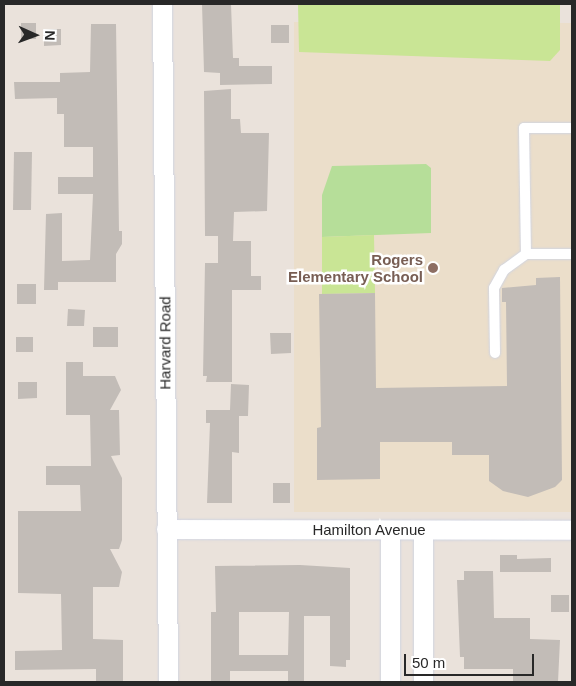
<!DOCTYPE html>
<style>
body{margin:0}
#map{position:relative;width:576px;height:686px;overflow:hidden;background:#eae2db;font-family:Helvetica,sans-serif}
div>[style]{position:absolute}
[style*='--x']{left:calc(var(--x)*1px);top:calc(var(--y)*1px);width:calc(var(--w)*1px);rotate:calc(var(--a)*1deg)}
.education>*{inset:0;background:#ebdeca}
.green>*{inset:0;background:#b6de99}
.pitch>*{inset:0;background:#c9e595}
.building>*{inset:0;background:#c2bcb7}
.roads{filter:drop-shadow(0 0 1px #d0d4e1) drop-shadow(0 0 1px #d0d4e1)}
.service>*{height:10px;margin:-5px;padding:0 5px;transform-origin:5px;border-radius:5px;background:#fff}
.minor>*{height:19px;margin:-9.5px;padding:0 9.5px;transform-origin:9.5px;border-radius:9.5px;background:#fff}
.dots>*{width:14px;height:14px;translate:-50% -50%;box-sizing:border-box;border:2px solid #fff;border-radius:50%}
span{translate:-50% -50%;white-space:nowrap;text-align:center;line-height:1.15;-webkit-text-stroke:5px #fff;paint-order:stroke}
.education-label{font-size:15px;color:#785e54;font-weight:700}
.right{translate:-100% -50%;text-align:right}
.street-label{font-size:15px;color:#282828}
.frame{position:absolute;inset:0;border:5px solid #282828;pointer-events:none}
.north{position:absolute;left:10px;top:10px;width:50px;height:50px;-webkit-text-stroke:4px #fff;paint-order:stroke;rotate:92deg;font-size:14px;font-weight:700;line-height:20px;text-align:center;color:#282828}
.north::after{content:'';display:block;margin:auto;width:18px;height:22px;background:#282828;clip-path:polygon(50% 0,100% 100%,50% 72%,0 100%)}
.scale{position:absolute;left:404px;top:654px;width:130px;height:22px;box-sizing:border-box;border:2px solid #282828;border-top:0;padding-left:6px;font-size:15px;line-height:18px;white-space:nowrap;color:#282828;-webkit-text-stroke:4px #fff;paint-order:stroke}
</style>
<div id="map">
<div class="education">
<i style="clip-path:polygon(294px 22px,572px 23px,572px 512px,294px 512px)"></i>
</div>
<div class="green">
<i style="clip-path:polygon(426px 164px,431px 168px,431px 233px,322px 237px,322px 195px,332px 166px)"></i>
</div>
<div class="pitch">
<i style="clip-path:polygon(298px 4px,560px 4px,560px 50px,550px 61px,299px 52px)"></i>
<i style="clip-path:polygon(374px 235px,375px 293px,322px 294px,322px 237px)"></i>
</div>
<div class="building">
<i style="clip-path:polygon(202px 4px,231px 4px,233px 58px,239px 58px,239px 66px,272px 66px,272px 84px,220px 85px,220px 73px,204px 72px)"></i>
<i style="clip-path:polygon(21px 23px,36px 23px,36px 39px,21px 39px)"></i>
<i style="clip-path:polygon(91px 24px,116px 24px,119px 231px,122px 231px,122px 244px,116px 254px,116px 282px,58px 282px,58px 290px,44px 290px,46px 214px,62px 213px,62px 261px,90px 260px,93px 194px,58px 194px,58px 177px,93px 177px,93px 147px,64px 147px,64px 114px,57px 114px,57px 98px,15px 99px,14px 82px,60px 82px,60px 73px,90px 72px)"></i>
<i style="clip-path:polygon(271px 25px,289px 25px,289px 43px,271px 43px)"></i>
<i style="clip-path:polygon(44px 29px,61px 29px,61px 45px,44px 46px)"></i>
<i style="clip-path:polygon(231px 89px,231px 119px,240px 119px,241px 133px,269px 133px,267px 211px,234px 212px,233px 241px,251px 241px,251px 276px,261px 276px,261px 290px,232px 290px,232px 382px,206px 382px,207px 376px,203px 376px,205px 263px,218px 263px,218px 236px,205px 236px,204px 91px)"></i>
<i style="clip-path:polygon(14px 152px,32px 152px,31px 210px,13px 210px)"></i>
<i style="clip-path:polygon(560px 277px,562px 480px,555px 487px,528px 497px,503px 491px,489px 481px,489px 455px,452px 455px,452px 442px,380px 442px,380px 479px,317px 480px,317px 428px,321px 427px,319px 294px,375px 293px,376px 388px,507px 386px,506px 302px,502px 302px,502px 288px,536px 285px,536px 278px)"></i>
<i style="clip-path:polygon(17px 284px,36px 284px,36px 304px,17px 304px)"></i>
<i style="clip-path:polygon(68px 309px,85px 310px,84px 326px,67px 326px)"></i>
<i style="clip-path:polygon(93px 327px,118px 327px,118px 347px,93px 347px)"></i>
<i style="clip-path:polygon(270px 333px,291px 333px,291px 353px,271px 354px)"></i>
<i style="clip-path:polygon(16px 337px,33px 337px,33px 352px,16px 352px)"></i>
<i style="clip-path:polygon(66px 362px,83px 362px,83px 376px,115px 376px,121px 390px,110px 410px,119px 410px,120px 455px,111px 456px,122px 478px,122px 540px,119px 549px,110px 549px,122px 572px,119px 587px,93px 587px,93px 639px,123px 640px,123px 682px,96px 682px,96px 669px,15px 670px,15px 651px,62px 650px,61px 594px,18px 593px,18px 511px,81px 511px,80px 485px,46px 485px,46px 466px,91px 466px,90px 415px,66px 415px)"></i>
<i style="clip-path:polygon(18px 382px,37px 382px,37px 398px,18px 399px)"></i>
<i style="clip-path:polygon(231px 384px,249px 385px,248px 416px,239px 416px,239px 453px,232px 452px,232px 503px,207px 503px,210px 423px,206px 423px,206px 410px,230px 410px)"></i>
<i style="clip-path:polygon(273px 483px,290px 483px,290px 503px,273px 503px)"></i>
<i style="clip-path:polygon(500px 555px,517px 555px,517px 559px,551px 558px,551px 572px,500px 572px)"></i>
<i style="clip-path:polygon(evenodd,300px 565px,350px 568px,350px 660px,346px 660px,346px 667px,330px 666px,330px 616px,304px 616px,304px 682px,288px 682px,288px 671px,230px 671px,230px 682px,211px 682px,211px 612px,216px 612px,215px 566px,300px 565px,239px 612px,289px 612px,288px 655px,239px 655px,239px 612px)"></i>
<i style="clip-path:polygon(464px 571px,493px 571px,494px 618px,530px 618px,530px 639px,560px 640px,558px 682px,513px 682px,513px 669px,464px 669px,464px 657px,460px 657px,457px 580px,464px 580px)"></i>
<i style="clip-path:polygon(551px 595px,569px 595px,569px 612px,551px 612px)"></i>
</div>
<div class="roads">
<div class="service">
<i style="--x:572;--y:128;--w:48;--a:180"></i>
<i style="--x:524;--y:128;--w:126;--a:89.1"></i>
<i style="--x:526;--y:254;--w:46;--a:0"></i>
<i style="--x:495;--y:353;--w:65;--a:-90.9"></i>
<i style="--x:494;--y:288;--w:21;--a:-61"></i>
<i style="--x:504;--y:270;--w:27;--a:-36"></i>
</div>
<div class="minor">
<i style="--x:162;--y:4;--w:678;--a:89.49"></i>
<i style="--x:166;--y:529;--w:406;--a:0.1"></i>
<i style="--x:390;--y:530;--w:152;--a:90"></i>
<i style="--x:423;--y:530;--w:152;--a:90"></i>
</div>
</div>
<div class="dots">
<i style="left:433px;top:268px;background:#8d6e63"></i>
</div>
<div class="education-label">
<span class="right" style="left:423px;top:268px">Rogers<br>Elementary School</span>
</div>
<div class="street-label">
<span style="left:165px;top:343px;rotate:-90deg">Harvard Road</span>
<span style="left:369px;top:530px">Hamilton Avenue</span>
</div>
<div class="frame"></div>
<div class="north">N</div>
<div class="scale">50 m</div>
</div>
